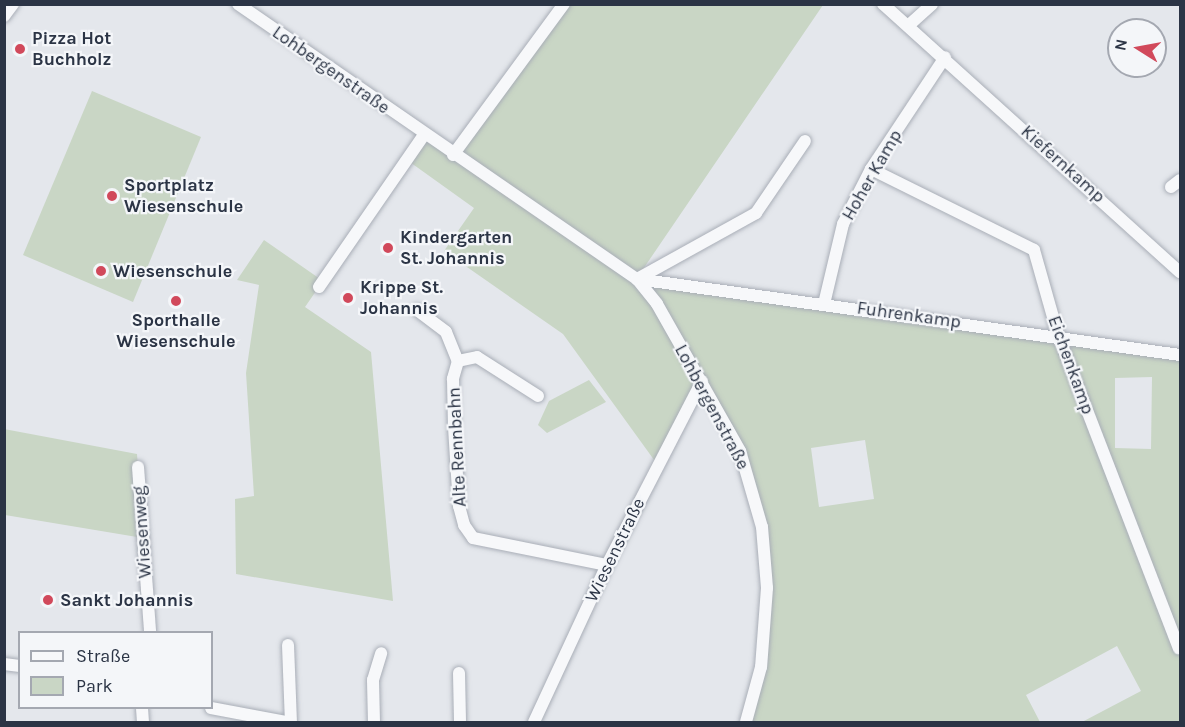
<!DOCTYPE html>
<meta charset="utf-8">
<style>
body{margin:0}
#map{position:relative;width:1185px;height:727px;overflow:hidden;background:#e4e7ec;font-family:Karla,sans-serif}
div>[style]{position:absolute}
[style*='--x']{left:calc(var(--x)*1px);top:calc(var(--y)*1px);width:calc(var(--w)*1px);rotate:calc(var(--a)*1deg)}
.green>*{inset:0;background:#c9d6c5}
.roads{filter:drop-shadow(0 0 2px #a9aeb7) drop-shadow(0 0 2px #a9aeb7)}
.minor>*{height:12px;margin:-6px;padding:0 6px;transform-origin:6px;border-radius:6px;background:#f7f8fa}
.dots>*{width:16px;height:16px;translate:-50% -50%;box-sizing:border-box;border:3px solid #f4f6f9;border-radius:50%}
span{translate:-50% -50%;white-space:nowrap;text-align:center;line-height:1.15;-webkit-text-stroke:4.5px #f4f6f9;paint-order:stroke}
.poi-label{font-size:18px;color:#2b3445;font-weight:700}
.left{translate:0 -50%;text-align:left}
.street-label{font-size:18px;color:#2b3445}
.frame{position:absolute;inset:0;border:6px solid #2b3445;pointer-events:none}
.legend{position:absolute;left:18px;top:631px;width:195px;height:78px;box-sizing:border-box;background:#f4f6f9;border:2px solid #a4a8b1;margin:0;padding:8px 10px;list-style:none;font-size:18px;color:#2b3445}
.legend li{display:flex;align-items:center;gap:12px;height:30px}
.legend b{width:30px;border:2px solid #a4a8b1}
.north{position:absolute;left:1107px;top:18px;width:60px;height:60px;box-sizing:border-box;background:#f4f6f9;border:2px solid #a4a8b1;border-radius:50%;rotate:281deg;font-size:16px;font-weight:700;line-height:24px;text-align:center;color:#2b3445}
.north::after{content:'';display:block;margin:auto;width:21px;height:27px;background:#d1495b;clip-path:polygon(50% 0,100% 100%,50% 72%,0 100%)}
</style>
<div id="map">
<div class="green">
<i style="clip-path:polygon(evenodd,564px 5px,823px 5px,637px 278px,1180px 355px,1180px 722px,1082px 722px,1141px 691px,1117px 646px,1026px 695px,1040px 722px,746px 722px,761px 667px,767px 588px,753px 485px,702px 382px,657px 464px,563px 334px,444px 251px,474px 208px,407px 160px,424px 135px,452px 155px,564px 5px,1152px 377px,1151px 449px,1115px 448px,1115px 378px,1152px 377px,564px 5px,865px 440px,874px 499px,819px 507px,811px 448px,865px 440px)"></i>
<i style="clip-path:polygon(92px 91px,201px 137px,133px 302px,23px 255px)"></i>
<i style="clip-path:polygon(264px 240px,323px 281px,305px 307px,371px 352px,393px 601px,236px 574px,235px 499px,254px 496px,246px 373px,259px 285px,237px 280px)"></i>
<i style="clip-path:polygon(589px 380px,606px 402px,547px 433px,538px 425px,549px 401px)"></i>
<i style="clip-path:polygon(4px 429px,137px 454px,143px 538px,5px 515px)"></i>
</div>
<div class="roads">
<div class="minor">
<i style="--x:238;--y:4;--w:485;--a:34.6"></i>
<i style="--x:637;--y:279;--w:32;--a:51"></i>
<i style="--x:657;--y:304;--w:169;--a:60.5"></i>
<i style="--x:740;--y:451;--w:79;--a:73.9"></i>
<i style="--x:762;--y:527;--w:61;--a:85.3"></i>
<i style="--x:767;--y:588;--w:79;--a:94.3"></i>
<i style="--x:761;--y:667;--w:57;--a:105.3"></i>
<i style="--x:883;--y:4;--w:400;--a:42.1"></i>
<i style="--x:4;--y:16;--w:15;--a:-53"></i>
<i style="--x:909;--y:25;--w:31;--a:-42"></i>
<i style="--x:453;--y:155;--w:187;--a:-53.7"></i>
<i style="--x:871;--y:169;--w:182;--a:26.4"></i>
<i style="--x:1034;--y:250;--w:88;--a:74.2"></i>
<i style="--x:1058;--y:335;--w:336;--a:68.9"></i>
<i style="--x:1171;--y:187;--w:11;--a:-38"></i>
<i style="--x:637;--y:279;--w:548;--a:7.97"></i>
<i style="--x:637;--y:279;--w:136;--a:-29"></i>
<i style="--x:756;--y:213;--w:87;--a:-55.8"></i>
<i style="--x:319;--y:287;--w:185;--a:-55.4"></i>
<i style="--x:824;--y:304;--w:82;--a:-76.6"></i>
<i style="--x:843;--y:224;--w:62;--a:-63"></i>
<i style="--x:871;--y:169;--w:134;--a:-56.5"></i>
<i style="--x:417;--y:310;--w:36;--a:37"></i>
<i style="--x:446;--y:332;--w:31;--a:68"></i>
<i style="--x:538;--y:396;--w:72;--a:-147.4"></i>
<i style="--x:477;--y:357;--w:19;--a:168"></i>
<i style="--x:458;--y:361;--w:19;--a:106"></i>
<i style="--x:453;--y:379;--w:48;--a:88.8"></i>
<i style="--x:454;--y:427;--w:79;--a:86.4"></i>
<i style="--x:459;--y:506;--w:20;--a:75"></i>
<i style="--x:464;--y:525;--w:16;--a:55"></i>
<i style="--x:473;--y:538;--w:137;--a:11.4"></i>
<i style="--x:138;--y:467;--w:165;--a:85.8"></i>
<i style="--x:288;--y:645;--w:77;--a:87.8"></i>
<i style="--x:4;--y:664;--w:16;--a:7"></i>
<i style="--x:459;--y:673;--w:49;--a:88.8"></i>
<i style="--x:142;--y:708;--w:14;--a:86"></i>
<i style="--x:211;--y:708;--w:76;--a:10.6"></i>
<i style="--x:374;--y:722;--w:42;--a:-91.4"></i>
<i style="--x:373;--y:680;--w:28;--a:-73"></i>
<i style="--x:534;--y:722;--w:173;--a:-65.1"></i>
<i style="--x:607;--y:565;--w:207;--a:-62.7"></i>
</div>
</div>
<div class="dots">
<i style="left:20px;top:49px;background:#d1495b"></i>
<i style="left:112px;top:196px;background:#d1495b"></i>
<i style="left:388px;top:248px;background:#d1495b"></i>
<i style="left:101px;top:271px;background:#d1495b"></i>
<i style="left:348px;top:298px;background:#d1495b"></i>
<i style="left:176px;top:301px;background:#d1495b"></i>
<i style="left:48px;top:600px;background:#d1495b"></i>
</div>
<div class="poi-label">
<span class="left" style="left:32px;top:49px">Pizza Hot<br>Buchholz</span>
<span class="left" style="left:124px;top:196px">Sportplatz<br>Wiesenschule</span>
<span class="left" style="left:400px;top:248px">Kindergarten<br>St. Johannis</span>
<span class="left" style="left:113px;top:271px">Wiesenschule</span>
<span class="left" style="left:360px;top:298px">Krippe St.<br>Johannis</span>
<span style="left:176px;top:331px">Sporthalle<br>Wiesenschule</span>
<span class="left" style="left:60px;top:600px">Sankt Johannis</span>
</div>
<div class="street-label">
<span style="left:331px;top:70px;rotate:35deg">Lohbergenstraße</span>
<span style="left:1063px;top:164px;rotate:42deg">Kiefernkamp</span>
<span style="left:872px;top:175px;rotate:-60deg">Hoher Kamp</span>
<span style="left:909px;top:315px;rotate:8deg">Fuhrenkamp</span>
<span style="left:1071px;top:365px;rotate:70deg">Eichenkamp</span>
<span style="left:712px;top:407px;rotate:62deg">Lohbergenstraße</span>
<span style="left:457px;top:447px;rotate:-93deg">Alte Rennbahn</span>
<span style="left:142px;top:532px;rotate:-94deg">Wiesenweg</span>
<span style="left:615px;top:550px;rotate:-64deg">Wiesenstraße</span>
</div>
<div class="frame"></div>
<ul class="legend">
<li><b style="height:8px;background:#f7f8fa"></b>Straße</li>
<li><b style="height:16px;background:#c9d6c5"></b>Park</li>
</ul>
<div class="north">N</div>
</div>
